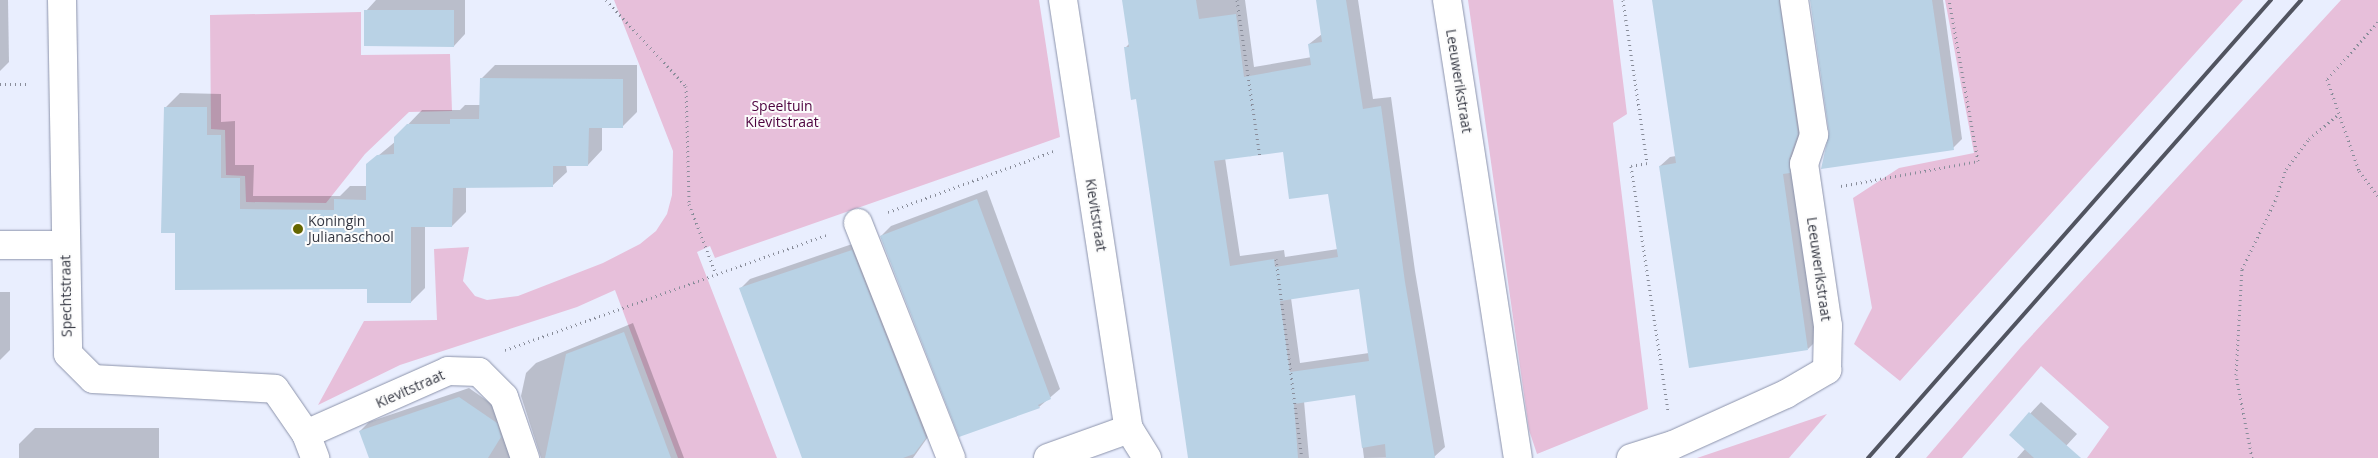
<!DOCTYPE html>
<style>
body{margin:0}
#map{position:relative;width:2378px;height:458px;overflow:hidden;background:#e9eefe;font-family:"Open Sans",sans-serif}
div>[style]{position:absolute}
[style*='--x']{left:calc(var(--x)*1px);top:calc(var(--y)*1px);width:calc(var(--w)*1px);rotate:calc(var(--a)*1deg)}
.green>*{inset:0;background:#e7bfda}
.shadow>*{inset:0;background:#0003}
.building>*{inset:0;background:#b9d2e5}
.path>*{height:3px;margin-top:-1.5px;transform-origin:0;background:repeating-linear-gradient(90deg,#898d9a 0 1px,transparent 0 5px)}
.roads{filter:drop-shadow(0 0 1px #8c93ab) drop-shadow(0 0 1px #8c93ab)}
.street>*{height:28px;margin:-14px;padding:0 14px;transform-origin:14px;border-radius:14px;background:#fff}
.rail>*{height:4px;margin:-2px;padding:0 2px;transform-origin:2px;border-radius:2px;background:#515460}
.dots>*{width:14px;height:14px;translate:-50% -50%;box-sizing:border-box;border:2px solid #fcfcfc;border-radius:50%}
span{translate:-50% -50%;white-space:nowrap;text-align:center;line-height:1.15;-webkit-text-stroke:4px #fcfcfc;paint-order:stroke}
.street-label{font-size:14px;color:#353843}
.park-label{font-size:14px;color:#4d023e}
.poi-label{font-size:14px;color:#353843}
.left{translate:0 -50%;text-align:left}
</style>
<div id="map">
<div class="green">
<i style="clip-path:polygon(614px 0,1039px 0,1060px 137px,715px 258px,710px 246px,697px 252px,777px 458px,678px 458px,615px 290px,577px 307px,400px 365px,318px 405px,364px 321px,437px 320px,434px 249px,469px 247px,463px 281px,475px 296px,487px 300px,518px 296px,603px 263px,640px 244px,656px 231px,667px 214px,672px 195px,673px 151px)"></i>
<i style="clip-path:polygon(1468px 0,1613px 0,1627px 114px,1613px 123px,1648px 409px,1537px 454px,1529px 430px)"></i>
<i style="clip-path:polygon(1945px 0,2243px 0,1900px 381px,1854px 344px,1872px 308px,1853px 198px,1899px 168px,1974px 153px)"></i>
<i style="clip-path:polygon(2341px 0,2378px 0,2378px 458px,2087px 458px,2109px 427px,2041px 366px,1962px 458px,1926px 458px,2021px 347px)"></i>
<i style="clip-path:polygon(361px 12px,361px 55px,450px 54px,452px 111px,409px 112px,365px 154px,326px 203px,246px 202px,245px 176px,226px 175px,225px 130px,211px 129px,210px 15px)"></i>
<i style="clip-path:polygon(1827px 414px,1789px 458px,1697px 458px)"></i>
</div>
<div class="shadow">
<i style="clip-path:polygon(0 0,8px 0,9px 62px,0 71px)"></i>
<i style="clip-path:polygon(376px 0,465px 0,465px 34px,454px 46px,366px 11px)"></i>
<i style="clip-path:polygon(evenodd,1123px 0,1245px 0,1254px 67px,1312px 57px,1309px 44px,1322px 34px,1317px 0,1358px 0,1373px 99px,1391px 97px,1415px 271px,1445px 447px,1434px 457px,1364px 458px,1356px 394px,1304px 401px,1309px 458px,1189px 458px,1137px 98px,1125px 48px,1130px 43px,1123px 0,1284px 151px,1329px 192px,1338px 249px,1285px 257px,1284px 250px,1240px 256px,1225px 158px,1284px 151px,1123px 0,1360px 288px,1369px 353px,1300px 363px,1291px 298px,1360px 288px)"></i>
<i style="clip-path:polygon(1653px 0,1791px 0,1817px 340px,1808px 349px,1660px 166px,1670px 157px,1676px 156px)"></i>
<i style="clip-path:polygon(1811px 0,1943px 0,1962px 139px,1953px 148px,1831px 133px)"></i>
<i style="clip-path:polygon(495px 65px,637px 65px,637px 112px,622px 127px,602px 126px,602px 150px,588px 165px,566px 165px,567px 172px,552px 186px,466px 187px,466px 212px,452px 226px,425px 226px,425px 288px,411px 302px,176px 232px,165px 108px,180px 93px,221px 94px,221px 122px,235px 121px,235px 165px,254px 165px,253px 196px,340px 196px,350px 186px,367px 186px,367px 165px,396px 141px,396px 137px,422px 110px,460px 110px,465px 105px,481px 105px,481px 79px)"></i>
<i style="clip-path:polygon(987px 190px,1060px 389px,1039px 407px,881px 236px,891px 226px)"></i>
<i style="clip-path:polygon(861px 241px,935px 427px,913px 458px,803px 458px,740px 289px,750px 279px)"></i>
<i style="clip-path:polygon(0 292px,10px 292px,10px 350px,0 360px)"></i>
<i style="clip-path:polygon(633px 323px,684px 458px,541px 458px,521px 396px,526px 373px,536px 363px)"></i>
<i style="clip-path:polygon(469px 388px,506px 414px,523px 458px,370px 458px,360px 431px,369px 422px)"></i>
<i style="clip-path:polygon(2041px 402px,2077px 434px,2055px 458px,2017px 458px,2025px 449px,2010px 435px)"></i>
<i style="clip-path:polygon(35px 428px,159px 428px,159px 458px,19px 458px,19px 444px)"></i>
</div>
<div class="building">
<i style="clip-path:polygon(evenodd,1122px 0,1196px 0,1199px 19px,1236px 14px,1244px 77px,1311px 65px,1308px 44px,1322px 42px,1316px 0,1346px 0,1363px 109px,1381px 106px,1405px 282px,1435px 458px,1386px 458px,1385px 444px,1362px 448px,1355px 395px,1294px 404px,1298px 458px,1188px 458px,1136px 99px,1131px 100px,1124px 47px,1129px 47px,1122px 0,1283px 152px,1289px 199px,1328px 194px,1338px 257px,1275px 267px,1274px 259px,1230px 266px,1214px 161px,1283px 152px,1122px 0,1359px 289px,1369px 361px,1290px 372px,1280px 301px,1359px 289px)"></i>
<i style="clip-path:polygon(1652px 0,1779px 0,1798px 134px,1789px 159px,1790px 173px,1783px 174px,1808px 350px,1689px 368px,1659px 166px,1676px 163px)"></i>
<i style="clip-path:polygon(1810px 0,1932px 0,1954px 150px,1821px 169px,1829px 133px)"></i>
<i style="clip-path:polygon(364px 10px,454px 10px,454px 47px,364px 46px)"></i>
<i style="clip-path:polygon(480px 78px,623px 79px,623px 128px,589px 128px,588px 166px,553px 166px,553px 187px,453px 188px,452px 227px,411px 227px,411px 303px,367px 303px,367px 289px,175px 290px,175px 233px,161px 233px,164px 107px,207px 107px,207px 135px,221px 135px,221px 178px,240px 178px,240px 209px,334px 210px,334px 199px,366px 200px,366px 164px,377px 155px,394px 154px,394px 137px,407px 124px,450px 124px,450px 119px,479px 119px)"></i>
<i style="clip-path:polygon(977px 199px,1051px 399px,1038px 405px,1040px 408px,959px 437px,880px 236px)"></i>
<i style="clip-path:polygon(852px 250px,926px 438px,914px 454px,903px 458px,802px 458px,739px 288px)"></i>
<i style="clip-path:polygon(624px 332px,671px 458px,545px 458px,566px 354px)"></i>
<i style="clip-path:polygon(459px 397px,497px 423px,501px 437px,488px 458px,369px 458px,359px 431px)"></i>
<i style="clip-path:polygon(2029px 412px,2081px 458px,2034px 458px,2009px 435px)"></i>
</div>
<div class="path">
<i style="--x:606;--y:0;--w:117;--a:47.1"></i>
<i style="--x:686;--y:86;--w:118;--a:88.5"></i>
<i style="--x:689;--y:204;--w:75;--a:68.9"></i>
<i style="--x:1237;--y:0;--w:159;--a:81.7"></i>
<i style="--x:1623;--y:0;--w:165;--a:81.6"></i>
<i style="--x:1647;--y:163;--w:16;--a:169"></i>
<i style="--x:1631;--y:166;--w:247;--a:81.4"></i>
<i style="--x:2378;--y:22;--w:76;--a:131.8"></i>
<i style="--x:2327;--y:79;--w:97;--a:70.8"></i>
<i style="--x:2359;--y:171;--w:31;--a:53"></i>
<i style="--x:0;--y:84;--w:29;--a:0"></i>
<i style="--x:1841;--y:186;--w:139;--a:-10.3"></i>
<i style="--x:1978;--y:161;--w:164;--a:-100.2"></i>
<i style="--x:888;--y:212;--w:177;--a:-20.2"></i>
<i style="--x:1276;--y:259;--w:201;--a:82.6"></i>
<i style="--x:505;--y:350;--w:341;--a:-19.7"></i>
<i style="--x:2252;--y:458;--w:85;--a:-100.9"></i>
<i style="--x:2236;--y:375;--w:106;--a:-86.8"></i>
<i style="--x:2242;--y:269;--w:76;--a:-64.1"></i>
<i style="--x:2275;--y:201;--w:34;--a:-71"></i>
<i style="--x:2286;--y:169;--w:38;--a:-53"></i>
<i style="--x:2309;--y:139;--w:39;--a:-40"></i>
</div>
<div class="roads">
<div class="street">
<i style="--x:62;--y:0;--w:354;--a:89"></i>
<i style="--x:68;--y:354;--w:35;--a:45"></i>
<i style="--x:93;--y:379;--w:182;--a:3.1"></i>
<i style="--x:275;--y:389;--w:55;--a:55.4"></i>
<i style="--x:306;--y:434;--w:26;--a:69"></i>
<i style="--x:1063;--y:0;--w:434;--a:81.3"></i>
<i style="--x:1129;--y:429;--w:34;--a:58"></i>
<i style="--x:1447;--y:0;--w:463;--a:81.2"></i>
<i style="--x:858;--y:223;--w:253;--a:68.4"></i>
<i style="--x:0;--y:245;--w:65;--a:0"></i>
<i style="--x:306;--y:434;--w:155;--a:-23.9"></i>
<i style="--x:448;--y:371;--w:31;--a:2"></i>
<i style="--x:479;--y:372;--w:35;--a:45"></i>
<i style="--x:504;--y:397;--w:65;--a:71"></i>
<i style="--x:1048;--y:458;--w:86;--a:-19.7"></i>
<i style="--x:1631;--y:458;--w:44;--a:-17.2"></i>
<i style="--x:1673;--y:445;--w:124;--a:-24.3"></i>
<i style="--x:1786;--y:394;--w:48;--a:-30.3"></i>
<i style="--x:1827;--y:370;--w:44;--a:-88.7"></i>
<i style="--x:1828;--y:326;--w:164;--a:-98.4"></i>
<i style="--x:1804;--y:164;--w:31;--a:-71"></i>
<i style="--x:1814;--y:135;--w:136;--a:-98.4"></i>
</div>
</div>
<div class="rail">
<i style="--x:1868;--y:458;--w:610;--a:-48.66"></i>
<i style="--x:1897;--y:458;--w:611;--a:-48.58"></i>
</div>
<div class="dots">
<i style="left:298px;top:229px;background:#656600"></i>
</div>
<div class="street-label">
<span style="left:1459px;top:81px;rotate:81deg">Leeuwerikstraat</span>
<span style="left:1096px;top:215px;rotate:81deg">Kievitstraat</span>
<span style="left:1819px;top:269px;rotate:82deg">Leeuwerikstraat</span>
<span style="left:66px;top:296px;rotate:-91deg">Spechtstraat</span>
<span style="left:410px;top:389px;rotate:-24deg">Kievitstraat</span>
</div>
<div class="park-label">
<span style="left:782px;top:114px">Speeltuin<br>Kievitstraat</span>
</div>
<div class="poi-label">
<span class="left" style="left:308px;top:229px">Koningin<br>Julianaschool</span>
</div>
</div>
